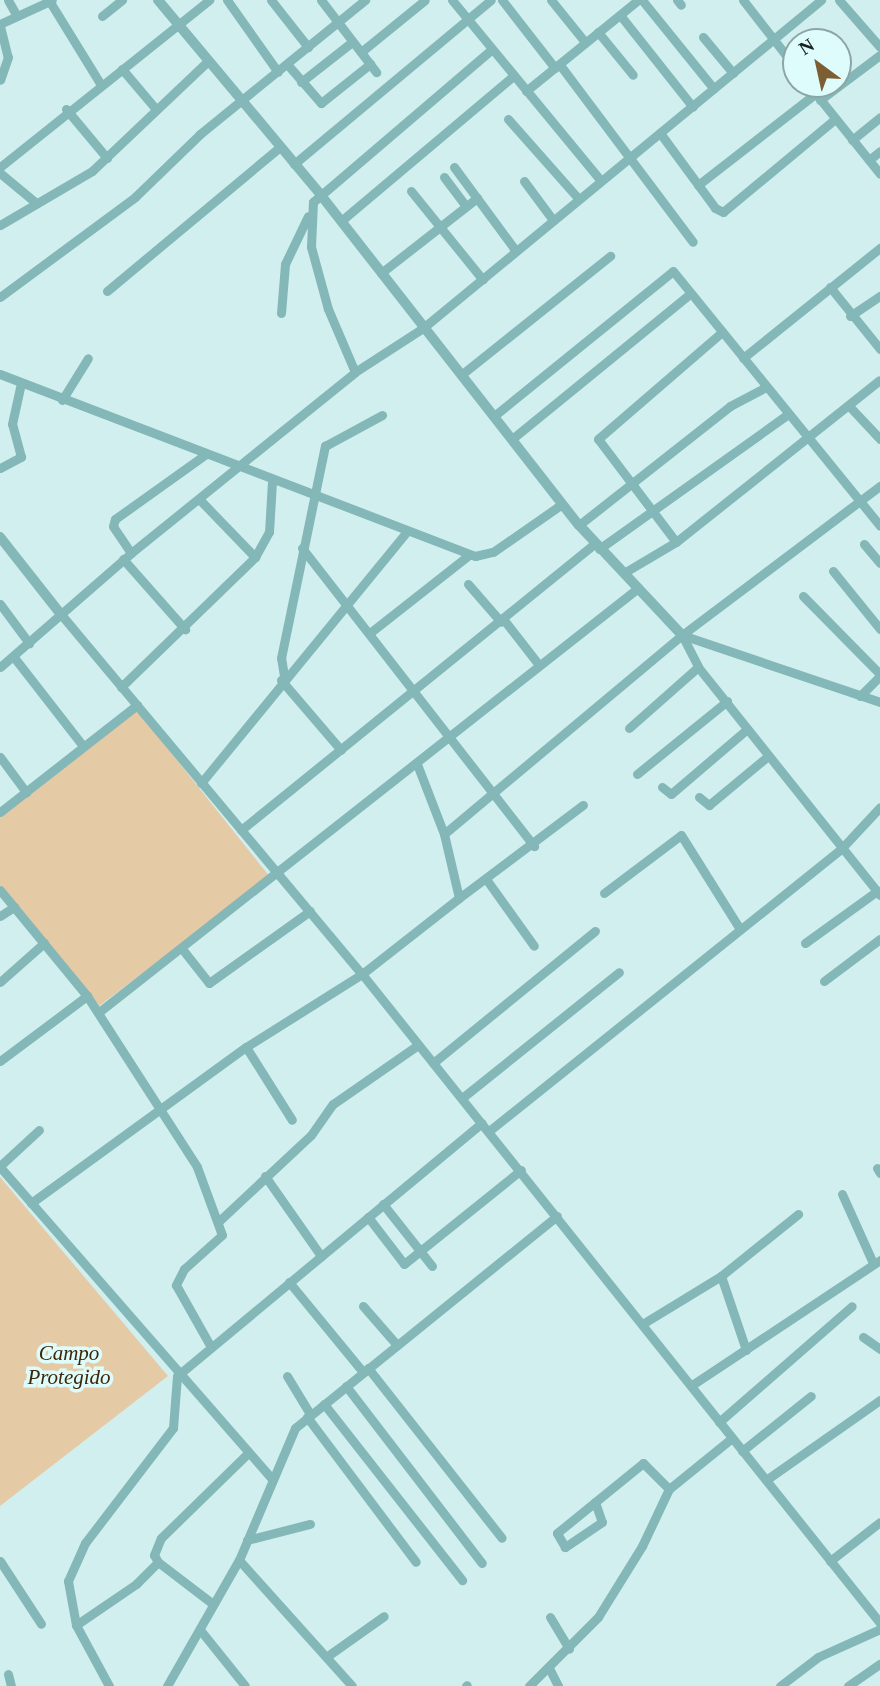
<!DOCTYPE html>
<style>
body{margin:0}
#map{position:relative;width:880px;height:1686px;overflow:hidden;background:#d1efef;font-family:"Times New Roman",serif}
div>[style]{position:absolute}
[style*='--x']{left:calc(var(--x)*1px);top:calc(var(--y)*1px);width:calc(var(--w)*1px);rotate:calc(var(--a)*1deg)}
.green>*{inset:0;background:#e5caa6}
.minor>*{height:9px;margin:-4.5px;padding:0 4.5px;transform-origin:4.5px;border-radius:4.5px;background:#84b7b7}
.tertiary>*{height:10px;margin:-5px;padding:0 5px;transform-origin:5px;border-radius:5px;background:#84b7b7}
span{translate:-50% -50%;white-space:nowrap;text-align:center;line-height:1.15;-webkit-text-stroke:7px #defcfc;paint-order:stroke}
.park-label{font-size:21px;color:#3c2809;font-style:italic}
.north{position:absolute;left:782px;top:28px;width:70px;height:70px;box-sizing:border-box;background:#defcfc;border:2px solid #8ea5a5;border-radius:50%;rotate:327deg;font-size:19px;font-weight:700;line-height:28px;text-align:center;color:#172222}
.north::after{content:'';display:block;margin:auto;width:24px;height:32px;background:#7d5e33;clip-path:polygon(50% 0,100% 100%,50% 72%,0 100%)}
</style>
<div id="map">
<div class="green">
<i style="clip-path:polygon(133px 705px,270px 877px,95px 1009px,0 885px,0 809px)"></i>
<i style="clip-path:polygon(0 1177px,168px 1376px,0 1506px)"></i>
</div>
<div class="minor">
<i style="--x:8;--y:0;--w:18;--a:61"></i>
<i style="--x:227;--y:0;--w:88;--a:54.7"></i>
<i style="--x:271;--y:0;--w:60;--a:51.8"></i>
<i style="--x:321;--y:0;--w:91;--a:52.6"></i>
<i style="--x:452;--y:0;--w:234;--a:50.5"></i>
<i style="--x:502;--y:0;--w:86;--a:52.1"></i>
<i style="--x:551;--y:0;--w:54;--a:51"></i>
<i style="--x:642;--y:0;--w:114;--a:51"></i>
<i style="--x:677;--y:0;--w:6;--a:51"></i>
<i style="--x:743;--y:0;--w:86;--a:52.1"></i>
<i style="--x:839;--y:0;--w:62;--a:48.9"></i>
<i style="--x:50;--y:2;--w:97;--a:58.4"></i>
<i style="--x:620;--y:15;--w:117;--a:51.6"></i>
<i style="--x:102;--y:16;--w:26;--a:-39"></i>
<i style="--x:0;--y:24;--w:57;--a:-24.8"></i>
<i style="--x:0;--y:26;--w:32;--a:76"></i>
<i style="--x:8;--y:57;--w:24;--a:109"></i>
<i style="--x:598;--y:32;--w:55;--a:50.9"></i>
<i style="--x:703;--y:37;--w:47;--a:50.2"></i>
<i style="--x:361;--y:52;--w:82;--a:-39.1"></i>
<i style="--x:287;--y:64;--w:52;--a:48.9"></i>
<i style="--x:321;--y:103;--w:63;--a:-38.5"></i>
<i style="--x:560;--y:65;--w:221;--a:53.1"></i>
<i style="--x:122;--y:69;--w:51;--a:49.8"></i>
<i style="--x:301;--y:82;--w:65;--a:-38.1"></i>
<i style="--x:808;--y:84;--w:115;--a:51.3"></i>
<i style="--x:526;--y:91;--w:144;--a:-39.1"></i>
<i style="--x:820;--y:100;--w:75;--a:-36.9"></i>
<i style="--x:66;--y:109;--w:64;--a:50.1"></i>
<i style="--x:508;--y:119;--w:106;--a:48.5"></i>
<i style="--x:660;--y:133;--w:93;--a:53.7"></i>
<i style="--x:715;--y:208;--w:9;--a:27"></i>
<i style="--x:723;--y:212;--w:146;--a:-39.7"></i>
<i style="--x:852;--y:140;--w:36;--a:-39"></i>
<i style="--x:869;--y:160;--w:14;--a:-39"></i>
<i style="--x:294;--y:164;--w:256;--a:-39.8"></i>
<i style="--x:0;--y:167;--w:268;--a:-38.6"></i>
<i style="--x:454;--y:167;--w:104;--a:53.6"></i>
<i style="--x:0;--y:173;--w:45;--a:39.6"></i>
<i style="--x:444;--y:177;--w:36;--a:53"></i>
<i style="--x:524;--y:181;--w:49;--a:53.4"></i>
<i style="--x:698;--y:185;--w:148;--a:-37.9"></i>
<i style="--x:411;--y:191;--w:114;--a:51"></i>
<i style="--x:341;--y:221;--w:225;--a:-40.1"></i>
<i style="--x:0;--y:225;--w:107;--a:-30.4"></i>
<i style="--x:92;--y:171;--w:160;--a:-43.5"></i>
<i style="--x:381;--y:273;--w:122;--a:-38"></i>
<i style="--x:830;--y:287;--w:80;--a:51.1"></i>
<i style="--x:107;--y:291;--w:225;--a:-39.8"></i>
<i style="--x:0;--y:297;--w:168;--a:-36.5"></i>
<i style="--x:135;--y:197;--w:91;--a:-44.1"></i>
<i style="--x:200;--y:134;--w:213;--a:-39.1"></i>
<i style="--x:281;--y:313;--w:49;--a:-85.3"></i>
<i style="--x:285;--y:264;--w:53;--a:-64.4"></i>
<i style="--x:850;--y:316;--w:36;--a:-34"></i>
<i style="--x:743;--y:358;--w:176;--a:-38.8"></i>
<i style="--x:355;--y:372;--w:69;--a:-113.2"></i>
<i style="--x:328;--y:309;--w:64;--a:-105.3"></i>
<i style="--x:311;--y:247;--w:45;--a:-87.5"></i>
<i style="--x:313;--y:202;--w:234;--a:-40.5"></i>
<i style="--x:0;--y:374;--w:509;--a:20.96"></i>
<i style="--x:475;--y:556;--w:18;--a:-13"></i>
<i style="--x:493;--y:552;--w:84;--a:-34.8"></i>
<i style="--x:461;--y:375;--w:191;--a:-38.6"></i>
<i style="--x:62;--y:400;--w:49;--a:-58.2"></i>
<i style="--x:850;--y:407;--w:44;--a:46.8"></i>
<i style="--x:494;--y:416;--w:230;--a:-39"></i>
<i style="--x:673;--y:271;--w:328;--a:50.9"></i>
<i style="--x:512;--y:439;--w:225;--a:-39.2"></i>
<i style="--x:0;--y:468;--w:24;--a:-28"></i>
<i style="--x:21;--y:457;--w:34;--a:-105"></i>
<i style="--x:12;--y:424;--w:42;--a:-77.6"></i>
<i style="--x:199;--y:499;--w:81;--a:46"></i>
<i style="--x:579;--y:525;--w:192;--a:-38.2"></i>
<i style="--x:730;--y:406;--w:41;--a:-27.8"></i>
<i style="--x:676;--y:542;--w:129;--a:-127.1"></i>
<i style="--x:598;--y:439;--w:164;--a:-40.8"></i>
<i style="--x:864;--y:544;--w:25;--a:50"></i>
<i style="--x:302;--y:548;--w:378;--a:52.1"></i>
<i style="--x:599;--y:549;--w:232;--a:-35.5"></i>
<i style="--x:131;--y:553;--w:32;--a:-124"></i>
<i style="--x:113;--y:526;--w:7;--a:-74"></i>
<i style="--x:115;--y:519;--w:112;--a:-35.5"></i>
<i style="--x:123;--y:559;--w:94;--a:48.5"></i>
<i style="--x:627;--y:571;--w:57;--a:-30.6"></i>
<i style="--x:676;--y:542;--w:260;--a:-38.5"></i>
<i style="--x:833;--y:571;--w:75;--a:51"></i>
<i style="--x:468;--y:584;--w:50;--a:49"></i>
<i style="--x:803;--y:596;--w:110;--a:45.4"></i>
<i style="--x:0;--y:604;--w:49;--a:53.4"></i>
<i style="--x:59;--y:612;--w:472;--a:50.1"></i>
<i style="--x:362;--y:974;--w:830;--a:51.4"></i>
<i style="--x:504;--y:620;--w:57;--a:52.1"></i>
<i style="--x:371;--y:632;--w:125;--a:-38.2"></i>
<i style="--x:682;--y:635;--w:36;--a:63"></i>
<i style="--x:698;--y:667;--w:292;--a:51.4"></i>
<i style="--x:682;--y:635;--w:209;--a:18.7"></i>
<i style="--x:13;--y:656;--w:114;--a:52.1"></i>
<i style="--x:0;--y:667;--w:174;--a:-41"></i>
<i style="--x:131;--y:553;--w:288;--a:-38.9"></i>
<i style="--x:355;--y:372;--w:81;--a:-32.9"></i>
<i style="--x:423;--y:328;--w:516;--a:-39.49"></i>
<i style="--x:284;--y:676;--w:18;--a:-99"></i>
<i style="--x:281;--y:658;--w:217;--a:-78.3"></i>
<i style="--x:325;--y:446;--w:65;--a:-28.5"></i>
<i style="--x:281;--y:680;--w:92;--a:49.4"></i>
<i style="--x:121;--y:687;--w:187;--a:-44.1"></i>
<i style="--x:255;--y:557;--w:29;--a:-61"></i>
<i style="--x:269;--y:532;--w:50;--a:-86.6"></i>
<i style="--x:860;--y:696;--w:28;--a:-45"></i>
<i style="--x:629;--y:728;--w:92;--a:-41.5"></i>
<i style="--x:0;--y:757;--w:44;--a:53.4"></i>
<i style="--x:637;--y:774;--w:116;--a:-39"></i>
<i style="--x:201;--y:783;--w:325;--a:-50.7"></i>
<i style="--x:662;--y:787;--w:11;--a:38"></i>
<i style="--x:671;--y:794;--w:100;--a:-40.5"></i>
<i style="--x:699;--y:797;--w:13;--a:39"></i>
<i style="--x:709;--y:805;--w:77;--a:-39.7"></i>
<i style="--x:0;--y:812;--w:174;--a:-38"></i>
<i style="--x:241;--y:830;--w:454;--a:-39"></i>
<i style="--x:444;--y:834;--w:310;--a:-39.9"></i>
<i style="--x:682;--y:635;--w:248;--a:-37"></i>
<i style="--x:486;--y:879;--w:82;--a:54.4"></i>
<i style="--x:0;--y:890;--w:137;--a:50.6"></i>
<i style="--x:87;--y:996;--w:203;--a:57.2"></i>
<i style="--x:197;--y:1167;--w:72;--a:69.8"></i>
<i style="--x:222;--y:1235;--w:51;--a:138.2"></i>
<i style="--x:184;--y:1269;--w:18;--a:117"></i>
<i style="--x:176;--y:1285;--w:71;--a:60.6"></i>
<i style="--x:604;--y:893;--w:96;--a:-37"></i>
<i style="--x:681;--y:835;--w:111;--a:57.9"></i>
<i style="--x:459;--y:898;--w:155;--a:-36.9"></i>
<i style="--x:0;--y:916;--w:17;--a:-33"></i>
<i style="--x:805;--y:943;--w:89;--a:-35.8"></i>
<i style="--x:183;--y:950;--w:42;--a:51.8"></i>
<i style="--x:209;--y:983;--w:124;--a:-35.5"></i>
<i style="--x:824;--y:981;--w:70;--a:-36.9"></i>
<i style="--x:0;--y:982;--w:59;--a:-41.6"></i>
<i style="--x:99;--y:1012;--w:686;--a:-38.19"></i>
<i style="--x:246;--y:1047;--w:86;--a:57.8"></i>
<i style="--x:0;--y:1061;--w:109;--a:-36.8"></i>
<i style="--x:433;--y:1063;--w:209;--a:-39.2"></i>
<i style="--x:462;--y:1098;--w:201;--a:-38.7"></i>
<i style="--x:489;--y:1131;--w:451;--a:-38.7"></i>
<i style="--x:841;--y:849;--w:57;--a:-47.1"></i>
<i style="--x:0;--y:1166;--w:53;--a:-42.7"></i>
<i style="--x:0;--y:1167;--w:414;--a:48.9"></i>
<i style="--x:877;--y:1168;--w:6;--a:59"></i>
<i style="--x:265;--y:1176;--w:98;--a:55"></i>
<i style="--x:842;--y:1194;--w:76;--a:65.8"></i>
<i style="--x:31;--y:1203;--w:266;--a:-36"></i>
<i style="--x:246;--y:1047;--w:137;--a:-32.2"></i>
<i style="--x:362;--y:974;--w:123;--a:-38.1"></i>
<i style="--x:459;--y:898;--w:66;--a:-103.2"></i>
<i style="--x:444;--y:834;--w:75;--a:-111.1"></i>
<i style="--x:383;--y:1204;--w:79;--a:51.7"></i>
<i style="--x:368;--y:1217;--w:59;--a:52.5"></i>
<i style="--x:404;--y:1264;--w:150;--a:-38.8"></i>
<i style="--x:218;--y:1222;--w:127;--a:-43.1"></i>
<i style="--x:311;--y:1135;--w:38;--a:-55"></i>
<i style="--x:333;--y:1104;--w:103;--a:-34.8"></i>
<i style="--x:721;--y:1276;--w:78;--a:71.3"></i>
<i style="--x:289;--y:1282;--w:117;--a:50.6"></i>
<i style="--x:363;--y:1306;--w:52;--a:48.9"></i>
<i style="--x:644;--y:1323;--w:90;--a:-31.4"></i>
<i style="--x:721;--y:1276;--w:99;--a:-38.8"></i>
<i style="--x:863;--y:1337;--w:21;--a:35"></i>
<i style="--x:368;--y:1368;--w:216;--a:51.8"></i>
<i style="--x:287;--y:1376;--w:44;--a:58.8"></i>
<i style="--x:692;--y:1385;--w:226;--a:-33.6"></i>
<i style="--x:346;--y:1386;--w:223;--a:52.5"></i>
<i style="--x:324;--y:1404;--w:224;--a:51.9"></i>
<i style="--x:307;--y:1417;--w:181;--a:53.1"></i>
<i style="--x:719;--y:1422;--w:176;--a:-41.1"></i>
<i style="--x:742;--y:1451;--w:88;--a:-38.6"></i>
<i style="--x:766;--y:1480;--w:139;--a:-35.1"></i>
<i style="--x:595;--y:1502;--w:21;--a:71"></i>
<i style="--x:602;--y:1522;--w:45;--a:146"></i>
<i style="--x:565;--y:1547;--w:16;--a:-120"></i>
<i style="--x:557;--y:1533;--w:111;--a:-39.1"></i>
<i style="--x:643;--y:1463;--w:37;--a:45"></i>
<i style="--x:247;--y:1540;--w:65;--a:-14.3"></i>
<i style="--x:239;--y:1560;--w:169;--a:48.1"></i>
<i style="--x:0;--y:1561;--w:75;--a:56.9"></i>
<i style="--x:830;--y:1561;--w:63;--a:-38"></i>
<i style="--x:158;--y:1562;--w:8;--a:-120"></i>
<i style="--x:154;--y:1555;--w:18;--a:-68"></i>
<i style="--x:161;--y:1538;--w:122;--a:-44.3"></i>
<i style="--x:550;--y:1617;--w:37;--a:59"></i>
<i style="--x:76;--y:1625;--w:73;--a:-34.3"></i>
<i style="--x:136;--y:1584;--w:31;--a:-45"></i>
<i style="--x:158;--y:1562;--w:69;--a:37.4"></i>
<i style="--x:201;--y:1631;--w:70;--a:51.3"></i>
<i style="--x:329;--y:1655;--w:67;--a:-35.3"></i>
<i style="--x:550;--y:1670;--w:18;--a:63"></i>
<i style="--x:8;--y:1674;--w:12;--a:76"></i>
<i style="--x:109;--y:1686;--w:69;--a:-118.4"></i>
<i style="--x:76;--y:1625;--w:45;--a:-100.3"></i>
<i style="--x:68;--y:1581;--w:42;--a:-65.9"></i>
<i style="--x:85;--y:1543;--w:145;--a:-52.6"></i>
<i style="--x:173;--y:1428;--w:52;--a:-85.6"></i>
<i style="--x:177;--y:1376;--w:396;--a:-39.7"></i>
<i style="--x:167;--y:1686;--w:145;--a:-60.3"></i>
<i style="--x:239;--y:1560;--w:143;--a:-67"></i>
<i style="--x:295;--y:1428;--w:337;--a:-39"></i>
<i style="--x:466;--y:1686;--w:1;--a:-45"></i>
<i style="--x:529;--y:1686;--w:98;--a:-45"></i>
<i style="--x:598;--y:1617;--w:84;--a:-58.2"></i>
<i style="--x:642;--y:1546;--w:63;--a:-64.7"></i>
<i style="--x:669;--y:1489;--w:81;--a:-39"></i>
<i style="--x:780;--y:1686;--w:48;--a:-37.3"></i>
<i style="--x:818;--y:1657;--w:68;--a:-24.3"></i>
<i style="--x:848;--y:1686;--w:39;--a:-35"></i>
</div>
<div class="tertiary">
<i style="--x:158;--y:0;--w:253;--a:50.1"></i>
<i style="--x:320;--y:194;--w:420;--a:52"></i>
<i style="--x:579;--y:525;--w:151;--a:46.9"></i>
<i style="--x:0;--y:537;--w:95;--a:51.8"></i>
</div>
<div class="park-label">
<span style="left:69px;top:1365px">Campo<br>Protegido</span>
</div>
<div class="north">N</div>
</div>
